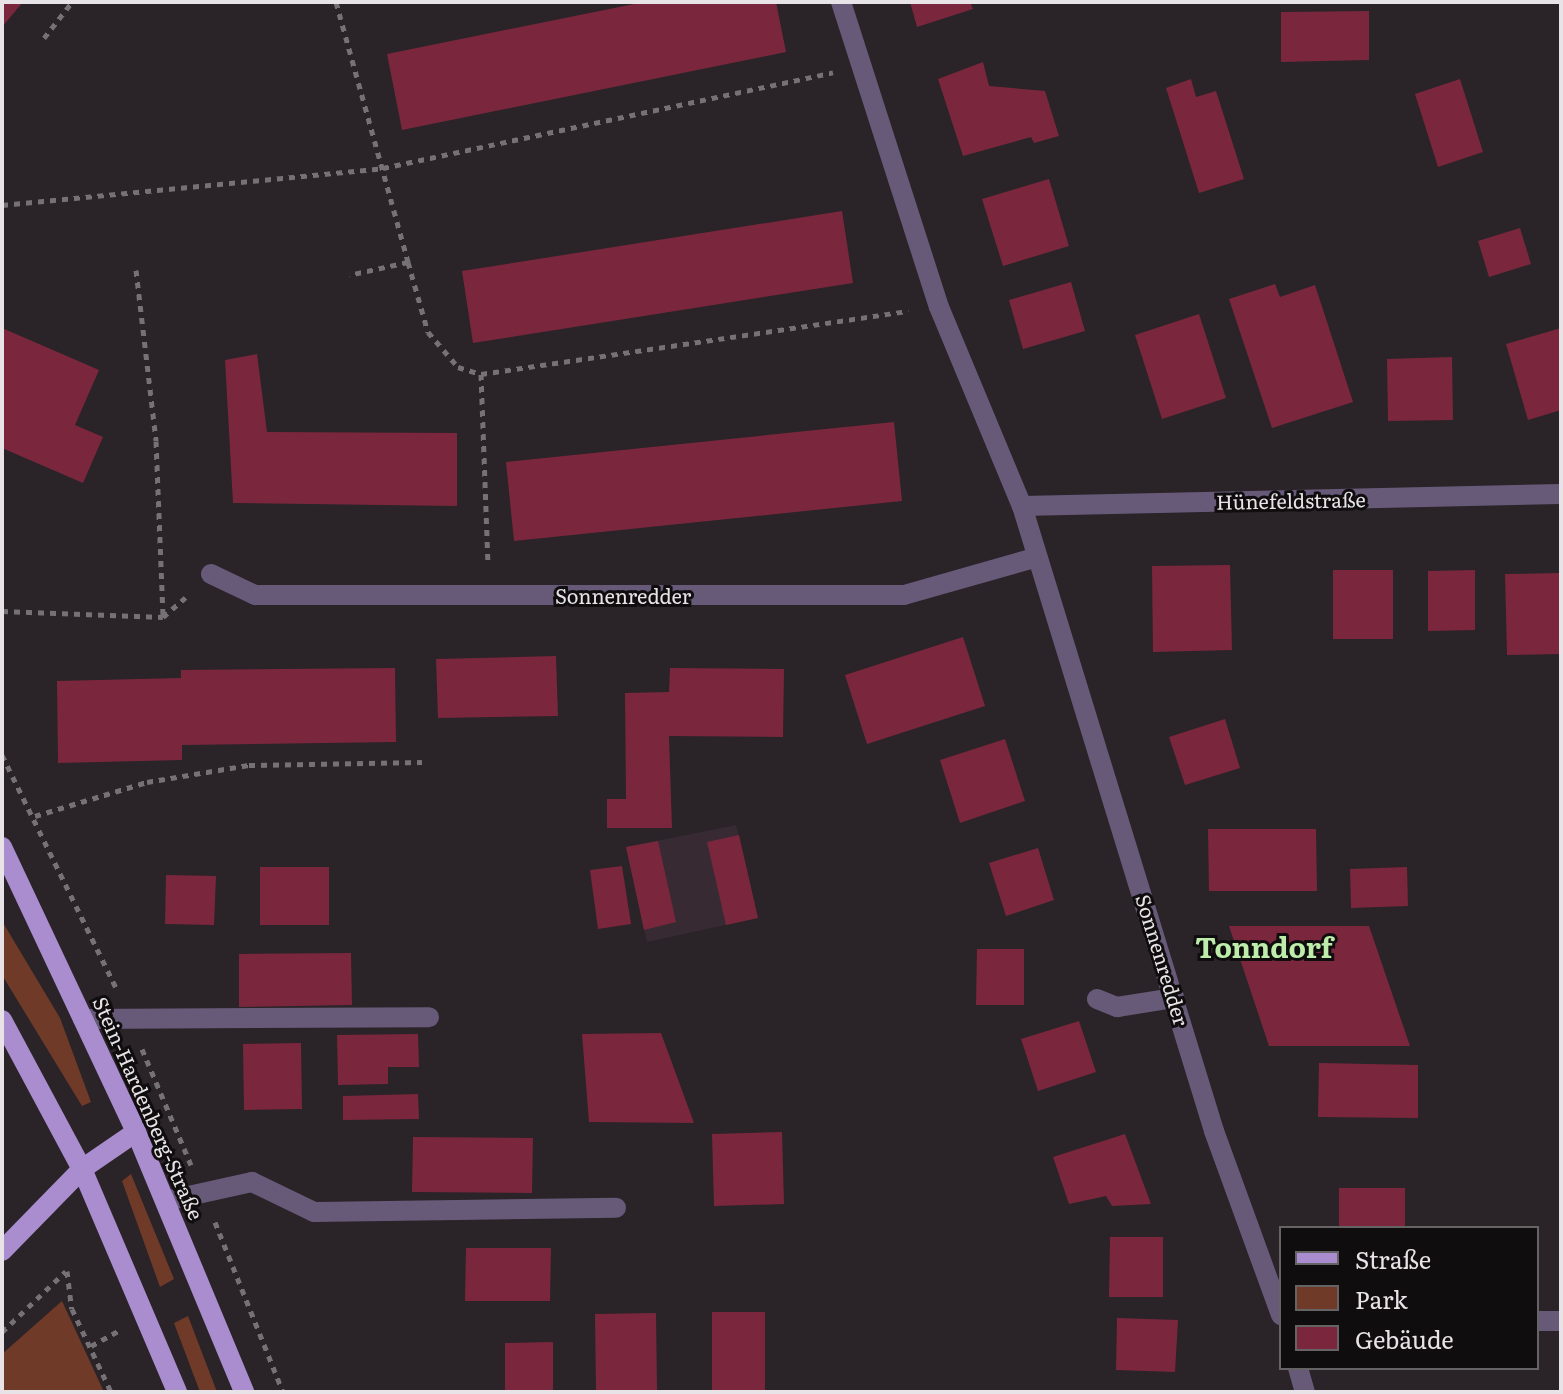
<!DOCTYPE html>
<meta charset="utf-8">
<style>
body{margin:0}
#map{position:relative;width:1563px;height:1394px;overflow:hidden;background:#2a2328;font-family:Literata,serif}
div>[style]{position:absolute}
[style*='--x']{left:calc(var(--x)*1px);top:calc(var(--y)*1px);width:calc(var(--w)*1px);rotate:calc(var(--a)*1deg)}
.built>*{inset:0;background:#372a33}
.green>*{inset:0;background:#703a28}
.building>*{inset:0;background:#7a273d}
.path>*{height:5px;margin-top:-2.5px;transform-origin:0;background:repeating-linear-gradient(90deg,#767175 0 6px,transparent 0 12px)}
.minor>*{height:20px;margin:-10px;padding:0 10px;transform-origin:10px;border-radius:10px;background:#675a79}
.major>*{height:20px;margin:-10px;padding:0 10px;transform-origin:10px;border-radius:10px;background:#a98dce}
span{translate:-50% -50%;white-space:nowrap;text-align:center;line-height:1.15;-webkit-text-stroke:6px #100d0f;paint-order:stroke}
.street-label{font-size:20px;color:#e7e3e6}
.district-label{font-size:28px;color:#beecaa;font-weight:700}
.frame{position:absolute;inset:0;border:4px solid #e7e3e6;pointer-events:none}
.legend{position:absolute;left:1279px;top:1226px;width:260px;height:144px;box-sizing:border-box;background:#100d0f;border:2px solid #666365;margin:0;padding:10px 14px;list-style:none;font-size:24px;color:#e7e3e6}
.legend li{display:flex;align-items:center;gap:16px;height:40px}
.legend b{width:40px;border:2px solid #666365}
</style>
<div id="map">
<div class="built">
<i style="clip-path:polygon(736px 825px,758px 918px,647px 942px,626px 847px)"></i>
</div>
<div class="green">
<i style="clip-path:polygon(2px 921px,60px 1018px,91px 1102px,82px 1106px,2px 975px)"></i>
<i style="clip-path:polygon(131px 1174px,174px 1279px,160px 1287px,122px 1181px)"></i>
<i style="clip-path:polygon(62px 1301px,104px 1392px,2px 1392px,2px 1354px)"></i>
<i style="clip-path:polygon(188px 1316px,217px 1392px,200px 1392px,174px 1323px)"></i>
</div>
<div class="building">
<i style="clip-path:polygon(2px 2px,23px 2px,2px 27px)"></i>
<i style="clip-path:polygon(644px 2px,776px 2px,786px 52px,402px 130px,387px 54px)"></i>
<i style="clip-path:polygon(910px 2px,970px 2px,973px 9px,917px 27px)"></i>
<i style="clip-path:polygon(1369px 11px,1369px 60px,1281px 62px,1281px 12px)"></i>
<i style="clip-path:polygon(983px 62px,989px 86px,1045px 91px,1059px 136px,1034px 143px,1031px 137px,963px 156px,938px 79px)"></i>
<i style="clip-path:polygon(1191px 79px,1196px 97px,1216px 91px,1244px 179px,1199px 193px,1166px 88px)"></i>
<i style="clip-path:polygon(1460px 79px,1483px 152px,1438px 167px,1415px 94px)"></i>
<i style="clip-path:polygon(1049px 179px,1069px 246px,1003px 266px,982px 199px)"></i>
<i style="clip-path:polygon(842px 211px,853px 283px,473px 343px,462px 271px)"></i>
<i style="clip-path:polygon(1520px 228px,1531px 264px,1489px 277px,1478px 241px)"></i>
<i style="clip-path:polygon(1071px 282px,1085px 331px,1023px 349px,1009px 300px)"></i>
<i style="clip-path:polygon(1275px 284px,1280px 297px,1315px 285px,1353px 402px,1272px 428px,1229px 299px)"></i>
<i style="clip-path:polygon(1199px 314px,1226px 398px,1162px 419px,1135px 335px)"></i>
<i style="clip-path:polygon(2px 328px,99px 370px,75px 425px,103px 437px,83px 483px,2px 448px)"></i>
<i style="clip-path:polygon(1561px 328px,1561px 410px,1528px 420px,1506px 344px)"></i>
<i style="clip-path:polygon(257px 354px,267px 432px,457px 433px,457px 506px,233px 503px,225px 360px)"></i>
<i style="clip-path:polygon(1452px 357px,1453px 420px,1388px 421px,1387px 359px)"></i>
<i style="clip-path:polygon(894px 422px,902px 501px,514px 541px,506px 462px)"></i>
<i style="clip-path:polygon(1230px 565px,1232px 650px,1153px 652px,1152px 566px)"></i>
<i style="clip-path:polygon(1333px 570px,1393px 570px,1393px 639px,1333px 639px)"></i>
<i style="clip-path:polygon(1475px 570px,1475px 630px,1428px 631px,1428px 571px)"></i>
<i style="clip-path:polygon(1561px 573px,1561px 654px,1507px 655px,1505px 574px)"></i>
<i style="clip-path:polygon(963px 637px,985px 706px,867px 744px,845px 675px)"></i>
<i style="clip-path:polygon(556px 656px,558px 716px,438px 718px,436px 659px)"></i>
<i style="clip-path:polygon(395px 668px,396px 742px,182px 745px,182px 760px,58px 763px,57px 681px,181px 678px,181px 670px)"></i>
<i style="clip-path:polygon(670px 668px,784px 669px,783px 737px,669px 736px,672px 828px,607px 828px,607px 799px,626px 799px,625px 693px,669px 692px)"></i>
<i style="clip-path:polygon(1225px 719px,1240px 768px,1185px 785px,1169px 737px)"></i>
<i style="clip-path:polygon(1005px 739px,1025px 801px,960px 823px,940px 760px)"></i>
<i style="clip-path:polygon(1208px 829px,1316px 829px,1317px 891px,1209px 891px)"></i>
<i style="clip-path:polygon(739px 835px,758px 918px,726px 925px,707px 842px)"></i>
<i style="clip-path:polygon(658px 841px,676px 922px,644px 930px,626px 847px)"></i>
<i style="clip-path:polygon(1038px 848px,1054px 900px,1006px 916px,989px 863px)"></i>
<i style="clip-path:polygon(622px 866px,631px 924px,598px 929px,590px 870px)"></i>
<i style="clip-path:polygon(260px 867px,329px 867px,329px 925px,260px 925px)"></i>
<i style="clip-path:polygon(1407px 867px,1408px 906px,1351px 908px,1350px 869px)"></i>
<i style="clip-path:polygon(166px 875px,216px 876px,214px 925px,165px 924px)"></i>
<i style="clip-path:polygon(1229px 926px,1369px 926px,1410px 1046px,1269px 1046px)"></i>
<i style="clip-path:polygon(977px 949px,1024px 949px,1024px 1005px,976px 1005px)"></i>
<i style="clip-path:polygon(351px 953px,352px 1005px,239px 1007px,239px 954px)"></i>
<i style="clip-path:polygon(1079px 1021px,1096px 1072px,1038px 1091px,1021px 1039px)"></i>
<i style="clip-path:polygon(661px 1033px,694px 1123px,589px 1122px,582px 1034px)"></i>
<i style="clip-path:polygon(418px 1034px,419px 1067px,388px 1067px,388px 1084px,338px 1085px,337px 1035px)"></i>
<i style="clip-path:polygon(301px 1043px,302px 1109px,244px 1110px,243px 1044px)"></i>
<i style="clip-path:polygon(1319px 1063px,1418px 1065px,1418px 1118px,1318px 1117px)"></i>
<i style="clip-path:polygon(418px 1094px,419px 1119px,343px 1120px,343px 1096px)"></i>
<i style="clip-path:polygon(782px 1132px,784px 1204px,714px 1206px,712px 1134px)"></i>
<i style="clip-path:polygon(1125px 1134px,1151px 1204px,1112px 1206px,1106px 1196px,1069px 1204px,1053px 1157px)"></i>
<i style="clip-path:polygon(413px 1137px,533px 1138px,532px 1193px,412px 1192px)"></i>
<i style="clip-path:polygon(1339px 1188px,1405px 1188px,1405px 1228px,1339px 1228px)"></i>
<i style="clip-path:polygon(1110px 1237px,1163px 1237px,1163px 1297px,1109px 1297px)"></i>
<i style="clip-path:polygon(466px 1248px,551px 1248px,550px 1301px,465px 1301px)"></i>
<i style="clip-path:polygon(712px 1312px,765px 1312px,765px 1392px,712px 1391px)"></i>
<i style="clip-path:polygon(656px 1313px,657px 1391px,596px 1392px,595px 1314px)"></i>
<i style="clip-path:polygon(1117px 1318px,1178px 1320px,1175px 1372px,1116px 1370px)"></i>
<i style="clip-path:polygon(553px 1342px,553px 1392px,505px 1392px,505px 1343px)"></i>
</div>
<div class="path">
<i style="--x:336;--y:2;--w:270;--a:74.5"></i>
<i style="--x:408;--y:262;--w:60;--a:167.6"></i>
<i style="--x:44;--y:38;--w:46;--a:-52.1"></i>
<i style="--x:2;--y:205;--w:383;--a:-5.5"></i>
<i style="--x:383;--y:168;--w:460;--a:-12"></i>
<i style="--x:408;--y:262;--w:73;--a:74.1"></i>
<i style="--x:428;--y:332;--w:46;--a:49.4"></i>
<i style="--x:458;--y:367;--w:24;--a:17"></i>
<i style="--x:481;--y:374;--w:432;--a:-8.4"></i>
<i style="--x:136;--y:270;--w:172;--a:83.3"></i>
<i style="--x:156;--y:441;--w:176;--a:87.7"></i>
<i style="--x:481;--y:374;--w:191;--a:87.9"></i>
<i style="--x:2;--y:611;--w:161;--a:2.1"></i>
<i style="--x:163;--y:617;--w:33;--a:-41"></i>
<i style="--x:2;--y:755;--w:259;--a:63.9"></i>
<i style="--x:35;--y:816;--w:117;--a:-16.9"></i>
<i style="--x:147;--y:782;--w:103;--a:-9.5"></i>
<i style="--x:249;--y:765;--w:173;--a:-1"></i>
<i style="--x:142;--y:1049;--w:126;--a:67.1"></i>
<i style="--x:215;--y:1222;--w:183;--a:68.2"></i>
<i style="--x:67;--y:1271;--w:38;--a:83"></i>
<i style="--x:72;--y:1309;--w:92;--a:64.8"></i>
<i style="--x:2;--y:1332;--w:88;--a:-43.6"></i>
<i style="--x:91;--y:1346;--w:31;--a:-29"></i>
</div>
<div class="minor">
<i style="--x:841;--y:2;--w:320;--a:72.2"></i>
<i style="--x:939;--y:307;--w:216;--a:67.4"></i>
<i style="--x:1022;--y:506;--w:654;--a:72.92"></i>
<i style="--x:1214;--y:1131;--w:196;--a:70"></i>
<i style="--x:1022;--y:506;--w:539;--a:-1.28"></i>
<i style="--x:211;--y:574;--w:49;--a:25.5"></i>
<i style="--x:255;--y:595;--w:649;--a:0"></i>
<i style="--x:904;--y:595;--w:135;--a:-15.9"></i>
<i style="--x:1097;--y:999;--w:22;--a:22"></i>
<i style="--x:1117;--y:1007;--w:58;--a:-9"></i>
<i style="--x:83;--y:1019;--w:346;--a:-0.3"></i>
<i style="--x:166;--y:1201;--w:88;--a:-12.5"></i>
<i style="--x:252;--y:1182;--w:69;--a:25.8"></i>
<i style="--x:314;--y:1212;--w:302;--a:-0.8"></i>
<i style="--x:1537;--y:1321;--w:24;--a:0"></i>
<i style="--x:1298;--y:1368;--w:25;--a:74"></i>
</div>
<div class="major">
<i style="--x:2;--y:847;--w:315;--a:64.8"></i>
<i style="--x:136;--y:1132;--w:282;--a:67.4"></i>
<i style="--x:2;--y:1020;--w:169;--a:61.8"></i>
<i style="--x:82;--y:1169;--w:242;--a:66.9"></i>
<i style="--x:2;--y:1251;--w:115;--a:-45.7"></i>
<i style="--x:82;--y:1169;--w:65;--a:-34.4"></i>
</div>
<div class="street-label">
<span style="left:1291px;top:500px;rotate:-1deg">Hünefeldstraße</span>
<span style="left:623px;top:595px">Sonnenredder</span>
<span style="left:1163px;top:960px;rotate:73deg">Sonnenredder</span>
<span style="left:149px;top:1108px;rotate:66deg">Stein-Hardenberg-Straße</span>
</div>
<div class="district-label">
<span style="left:1264px;top:946px">Tonndorf</span>
</div>
<div class="frame"></div>
<ul class="legend">
<li><b style="height:10px;background:#a98dce"></b>Straße</li>
<li><b style="height:22px;background:#703a28"></b>Park</li>
<li><b style="height:22px;background:#7a273d"></b>Gebäude</li>
</ul>
</div>
